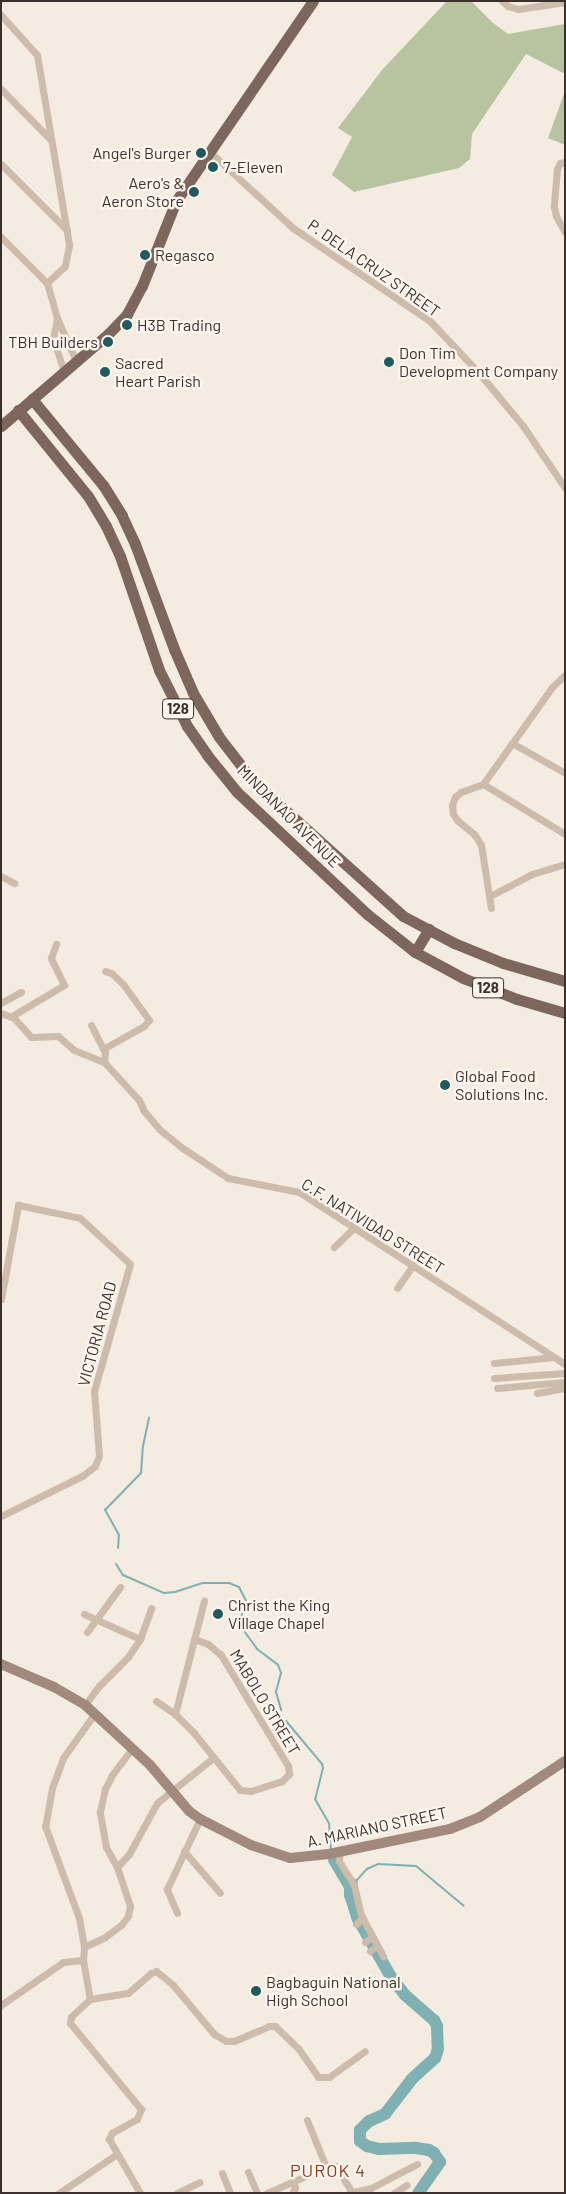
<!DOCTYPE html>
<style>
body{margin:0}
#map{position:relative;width:566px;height:2194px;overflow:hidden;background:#f4ebe1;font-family:Barlow,sans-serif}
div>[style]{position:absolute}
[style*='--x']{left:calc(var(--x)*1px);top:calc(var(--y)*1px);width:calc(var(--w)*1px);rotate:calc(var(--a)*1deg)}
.green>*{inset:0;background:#b8c4a0}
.stream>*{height:2px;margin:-1px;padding:0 1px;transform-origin:1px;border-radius:1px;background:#7fb0b2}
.river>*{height:12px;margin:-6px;padding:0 6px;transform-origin:6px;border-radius:6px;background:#7fb0b2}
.street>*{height:7px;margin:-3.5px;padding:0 3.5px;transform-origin:3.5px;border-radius:3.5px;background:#cdbbac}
.secondary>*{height:10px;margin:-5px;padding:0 5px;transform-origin:5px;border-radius:5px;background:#a18a7d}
.primary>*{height:11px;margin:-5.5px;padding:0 5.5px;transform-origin:5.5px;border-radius:5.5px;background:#7d675c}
.dots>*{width:14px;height:14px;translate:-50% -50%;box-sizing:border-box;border:2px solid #fbf5ee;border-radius:50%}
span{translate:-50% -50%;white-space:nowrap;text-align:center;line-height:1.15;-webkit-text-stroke:5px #fbf5ee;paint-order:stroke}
.shield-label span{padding:1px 4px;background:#fbf5ee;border:1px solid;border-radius:4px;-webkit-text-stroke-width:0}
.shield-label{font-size:15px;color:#3b302b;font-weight:700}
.poi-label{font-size:16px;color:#3b302b}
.right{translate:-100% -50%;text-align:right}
.left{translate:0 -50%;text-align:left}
.street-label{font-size:16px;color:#3b302b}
.neighbourhood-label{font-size:18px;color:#8c3b22;letter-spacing:1px}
.frame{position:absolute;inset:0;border:2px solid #3b302b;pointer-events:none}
</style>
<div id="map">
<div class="green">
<i style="clip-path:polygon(447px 1px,471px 1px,493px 23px,508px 34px,565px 24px,565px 74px,526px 54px,472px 134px,470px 159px,459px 168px,354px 192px,332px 175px,352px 137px,338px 128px,382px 70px)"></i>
<i style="clip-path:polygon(565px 91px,565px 145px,548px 138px)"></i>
</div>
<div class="stream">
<i style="--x:118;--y:1548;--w:13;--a:-86"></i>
<i style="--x:119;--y:1535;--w:29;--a:-119"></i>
<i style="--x:105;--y:1510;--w:52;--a:-45.8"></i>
<i style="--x:141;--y:1473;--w:27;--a:-86"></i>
<i style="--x:143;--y:1446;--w:29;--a:-78"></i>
<i style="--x:116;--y:1564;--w:13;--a:58"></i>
<i style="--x:123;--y:1575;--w:45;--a:23.7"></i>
<i style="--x:164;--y:1593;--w:11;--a:-5"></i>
<i style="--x:175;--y:1592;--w:29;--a:-18"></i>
<i style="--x:203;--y:1583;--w:26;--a:0"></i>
<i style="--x:229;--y:1583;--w:11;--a:22"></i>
<i style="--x:239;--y:1587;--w:16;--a:63"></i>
<i style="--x:246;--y:1601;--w:24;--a:107"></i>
<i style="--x:239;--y:1624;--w:31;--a:54"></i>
<i style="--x:257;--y:1649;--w:26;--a:37"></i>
<i style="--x:278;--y:1665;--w:9;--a:69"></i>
<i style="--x:281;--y:1673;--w:20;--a:105"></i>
<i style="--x:276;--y:1692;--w:19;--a:74"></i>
<i style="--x:286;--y:1721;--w:56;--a:50.1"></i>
<i style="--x:322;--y:1764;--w:4;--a:76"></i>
<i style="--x:323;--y:1768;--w:32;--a:104"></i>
<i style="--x:315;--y:1799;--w:28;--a:60"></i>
<i style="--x:329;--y:1823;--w:28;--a:86"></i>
<i style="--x:357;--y:1880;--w:15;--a:-48"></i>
<i style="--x:367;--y:1869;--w:12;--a:-24"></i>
<i style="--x:378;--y:1864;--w:38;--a:3"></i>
<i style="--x:416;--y:1866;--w:62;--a:39.8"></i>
</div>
<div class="river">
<i style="--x:334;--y:1860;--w:31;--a:59"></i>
<i style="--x:352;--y:1884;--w:4;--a:124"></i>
<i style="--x:350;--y:1887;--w:8;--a:90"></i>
<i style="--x:350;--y:1895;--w:25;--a:72"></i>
<i style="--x:358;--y:1919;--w:67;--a:60.4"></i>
<i style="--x:391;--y:1977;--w:23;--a:52"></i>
<i style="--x:405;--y:1995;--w:38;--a:41"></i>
<i style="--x:434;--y:2020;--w:7;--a:63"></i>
<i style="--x:437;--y:2026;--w:23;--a:88"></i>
<i style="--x:438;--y:2049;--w:9;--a:108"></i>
<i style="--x:435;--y:2058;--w:31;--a:138"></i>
<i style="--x:412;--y:2079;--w:44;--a:127.6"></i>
<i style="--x:385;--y:2114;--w:17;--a:156"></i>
<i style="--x:369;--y:2121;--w:13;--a:135"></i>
<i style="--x:360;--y:2130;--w:11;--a:90"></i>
<i style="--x:360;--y:2141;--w:9;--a:36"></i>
<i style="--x:367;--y:2146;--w:12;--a:14"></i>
<i style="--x:379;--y:2149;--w:37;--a:-2"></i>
<i style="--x:416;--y:2148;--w:13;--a:9"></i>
<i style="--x:429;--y:2150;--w:6;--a:31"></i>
<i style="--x:434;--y:2153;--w:11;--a:56"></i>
<i style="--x:440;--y:2162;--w:38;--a:125"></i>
</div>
<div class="street">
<i style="--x:502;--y:1;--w:8;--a:40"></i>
<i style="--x:508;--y:6;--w:10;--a:17"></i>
<i style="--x:518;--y:9;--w:48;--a:-8.5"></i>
<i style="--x:1;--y:15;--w:54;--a:48"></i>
<i style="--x:37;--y:55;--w:193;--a:80.4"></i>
<i style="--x:69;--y:245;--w:21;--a:101"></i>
<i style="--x:65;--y:266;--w:25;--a:137"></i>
<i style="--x:1;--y:89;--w:70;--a:45.6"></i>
<i style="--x:210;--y:152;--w:113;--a:42.5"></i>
<i style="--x:293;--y:228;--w:166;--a:34.2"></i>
<i style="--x:430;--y:321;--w:71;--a:46.7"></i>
<i style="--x:479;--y:373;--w:69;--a:50.3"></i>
<i style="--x:523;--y:426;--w:75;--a:55.9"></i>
<i style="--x:565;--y:162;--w:5;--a:169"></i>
<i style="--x:560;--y:163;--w:7;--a:117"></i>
<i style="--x:557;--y:169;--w:38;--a:95"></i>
<i style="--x:554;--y:207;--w:9;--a:77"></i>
<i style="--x:556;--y:216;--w:18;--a:61"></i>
<i style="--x:1;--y:164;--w:93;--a:45"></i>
<i style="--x:1;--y:237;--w:65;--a:45"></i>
<i style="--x:47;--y:283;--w:36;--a:74"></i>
<i style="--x:57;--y:318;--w:47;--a:66.2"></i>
<i style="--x:57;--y:318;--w:20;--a:101"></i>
<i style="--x:53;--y:338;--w:35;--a:72"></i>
<i style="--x:512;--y:743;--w:61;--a:29.5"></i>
<i style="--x:483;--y:784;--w:96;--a:31.4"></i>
<i style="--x:1;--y:876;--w:15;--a:28"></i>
<i style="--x:490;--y:896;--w:47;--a:-27.6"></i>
<i style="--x:532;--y:874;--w:34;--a:-17"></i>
<i style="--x:491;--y:908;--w:64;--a:-99"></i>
<i style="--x:481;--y:845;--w:13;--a:-122"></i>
<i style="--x:474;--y:834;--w:21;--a:-141"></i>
<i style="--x:458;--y:821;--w:9;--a:-126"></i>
<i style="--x:453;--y:814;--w:9;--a:-96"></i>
<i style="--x:452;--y:805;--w:9;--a:-69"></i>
<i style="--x:455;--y:797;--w:8;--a:-40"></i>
<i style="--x:461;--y:792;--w:23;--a:-20"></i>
<i style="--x:483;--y:784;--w:120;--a:-54.5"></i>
<i style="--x:553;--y:686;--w:16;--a:-43"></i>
<i style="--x:1;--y:1003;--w:23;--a:-29"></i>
<i style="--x:1;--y:1013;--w:14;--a:21"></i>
<i style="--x:14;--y:1018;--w:25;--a:48"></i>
<i style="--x:31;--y:1037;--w:27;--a:-2"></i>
<i style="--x:58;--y:1036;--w:21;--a:41"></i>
<i style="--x:74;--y:1050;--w:32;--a:22"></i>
<i style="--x:104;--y:1062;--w:52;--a:47.4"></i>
<i style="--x:139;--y:1100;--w:12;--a:66"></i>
<i style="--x:144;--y:1111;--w:23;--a:50"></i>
<i style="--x:159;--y:1129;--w:28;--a:39"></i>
<i style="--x:181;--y:1147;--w:56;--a:33.4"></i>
<i style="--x:228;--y:1178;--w:72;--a:11.2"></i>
<i style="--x:299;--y:1192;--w:317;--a:32.9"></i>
<i style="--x:12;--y:1016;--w:61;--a:-30.8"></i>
<i style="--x:64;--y:985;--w:30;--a:-116"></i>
<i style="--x:51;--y:958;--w:15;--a:-70"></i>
<i style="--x:91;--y:1025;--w:31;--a:63"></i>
<i style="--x:105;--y:1053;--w:9;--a:96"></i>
<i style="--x:103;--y:1049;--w:47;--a:-29.3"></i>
<i style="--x:144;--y:1026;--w:8;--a:-50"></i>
<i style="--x:149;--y:1020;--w:44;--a:-125.8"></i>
<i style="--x:123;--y:984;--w:16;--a:-137"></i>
<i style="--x:111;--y:973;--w:6;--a:-162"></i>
<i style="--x:334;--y:1247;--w:28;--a:-44"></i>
<i style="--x:397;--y:1288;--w:28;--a:-55"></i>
<i style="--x:1;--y:1299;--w:96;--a:-79.7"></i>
<i style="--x:18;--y:1205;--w:63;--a:11.8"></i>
<i style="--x:80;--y:1218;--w:68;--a:42.6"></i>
<i style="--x:130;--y:1264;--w:132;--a:105.8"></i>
<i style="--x:94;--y:1391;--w:65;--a:85.6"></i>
<i style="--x:99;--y:1456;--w:11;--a:112"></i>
<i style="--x:95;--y:1466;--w:16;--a:142"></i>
<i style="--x:82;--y:1476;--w:90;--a:153.7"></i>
<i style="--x:494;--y:1363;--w:60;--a:-5.7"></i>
<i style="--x:494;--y:1378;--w:71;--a:-4"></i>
<i style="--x:497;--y:1388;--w:68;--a:-5"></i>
<i style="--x:537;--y:1393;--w:28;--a:-10"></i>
<i style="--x:84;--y:1614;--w:61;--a:24.1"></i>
<i style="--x:87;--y:1632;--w:56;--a:-53.7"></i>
<i style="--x:156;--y:1701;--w:23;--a:34"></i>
<i style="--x:175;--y:1714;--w:27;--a:45"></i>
<i style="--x:194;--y:1733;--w:73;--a:51.1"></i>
<i style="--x:240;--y:1790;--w:11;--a:5"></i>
<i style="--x:251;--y:1791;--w:33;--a:-18"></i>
<i style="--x:282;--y:1781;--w:10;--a:-45"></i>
<i style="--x:289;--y:1774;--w:8;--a:-97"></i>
<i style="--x:288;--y:1766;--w:130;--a:-121.1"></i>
<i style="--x:221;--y:1655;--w:17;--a:-140"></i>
<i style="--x:208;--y:1644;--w:15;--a:-160"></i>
<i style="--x:85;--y:1705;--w:24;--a:-54"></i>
<i style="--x:99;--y:1686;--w:41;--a:-45"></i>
<i style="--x:128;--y:1657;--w:22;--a:-56"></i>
<i style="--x:140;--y:1639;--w:33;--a:-70"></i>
<i style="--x:95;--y:1713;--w:55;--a:125.4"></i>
<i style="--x:63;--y:1758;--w:32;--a:110"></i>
<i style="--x:52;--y:1788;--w:39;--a:100"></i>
<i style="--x:45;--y:1826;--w:98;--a:69.7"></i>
<i style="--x:79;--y:1918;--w:29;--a:80"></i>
<i style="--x:84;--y:1947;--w:13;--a:94"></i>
<i style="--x:83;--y:1960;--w:40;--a:80"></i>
<i style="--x:90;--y:1999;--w:38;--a:-9"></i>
<i style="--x:128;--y:1993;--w:30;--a:-41"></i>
<i style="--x:151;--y:1973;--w:5;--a:-22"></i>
<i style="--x:156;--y:1971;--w:22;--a:39"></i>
<i style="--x:173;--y:1985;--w:64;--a:50.1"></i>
<i style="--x:214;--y:2034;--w:14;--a:30"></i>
<i style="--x:226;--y:2041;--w:8;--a:0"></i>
<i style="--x:234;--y:2041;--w:38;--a:-23"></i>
<i style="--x:269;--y:2026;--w:6;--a:0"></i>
<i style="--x:275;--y:2026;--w:32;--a:44"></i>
<i style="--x:298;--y:2048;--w:35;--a:55"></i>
<i style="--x:318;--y:2077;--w:11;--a:0"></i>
<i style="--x:329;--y:2077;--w:44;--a:-35.8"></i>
<i style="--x:175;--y:1714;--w:117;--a:-75.6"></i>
<i style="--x:184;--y:1851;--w:55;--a:49.4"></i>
<i style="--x:340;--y:1851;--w:10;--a:96"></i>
<i style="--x:339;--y:1861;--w:28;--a:58"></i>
<i style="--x:354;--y:1885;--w:31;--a:77"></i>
<i style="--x:361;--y:1915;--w:47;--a:61.8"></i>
<i style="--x:117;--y:1867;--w:18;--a:-47"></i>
<i style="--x:129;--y:1854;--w:58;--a:-61.2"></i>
<i style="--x:157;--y:1803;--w:73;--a:-38.9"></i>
<i style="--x:177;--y:1913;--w:26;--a:-113"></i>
<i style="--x:167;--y:1889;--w:77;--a:-64.8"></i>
<i style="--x:356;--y:1924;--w:9;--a:-41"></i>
<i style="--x:365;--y:1942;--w:9;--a:-36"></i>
<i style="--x:84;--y:1947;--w:23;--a:-25"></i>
<i style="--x:105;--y:1937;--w:21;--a:-37"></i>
<i style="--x:122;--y:1924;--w:10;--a:-53"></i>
<i style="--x:128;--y:1916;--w:10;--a:-79"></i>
<i style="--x:130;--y:1906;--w:41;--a:-108.4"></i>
<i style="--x:117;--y:1867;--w:23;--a:-119"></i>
<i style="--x:106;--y:1847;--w:36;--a:-100"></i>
<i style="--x:100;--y:1812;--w:24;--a:-78"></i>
<i style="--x:105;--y:1789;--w:16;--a:-63"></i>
<i style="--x:112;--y:1775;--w:34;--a:-53"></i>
<i style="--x:370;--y:1951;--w:9;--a:-36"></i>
<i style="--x:90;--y:1999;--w:26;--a:137"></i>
<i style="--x:71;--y:2017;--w:6;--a:99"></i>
<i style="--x:70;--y:2023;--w:112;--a:50.5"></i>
<i style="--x:141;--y:2109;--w:11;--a:112"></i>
<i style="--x:137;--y:2119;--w:29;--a:151"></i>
<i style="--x:112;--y:2133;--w:7;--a:117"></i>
<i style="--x:109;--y:2139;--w:62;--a:60.1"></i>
<i style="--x:1;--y:2005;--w:75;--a:-34.7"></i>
<i style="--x:63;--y:1962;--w:20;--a:-6"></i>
<i style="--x:307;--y:2120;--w:51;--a:68"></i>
<i style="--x:248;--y:2172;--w:23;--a:67"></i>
<i style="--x:222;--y:2173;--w:22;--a:68"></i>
<i style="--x:59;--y:2193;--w:70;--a:-33.9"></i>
<i style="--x:177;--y:2193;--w:25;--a:-26"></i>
<i style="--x:267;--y:2193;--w:64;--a:-23.8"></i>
<i style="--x:326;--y:2167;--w:10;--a:-6"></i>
<i style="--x:336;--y:2166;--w:31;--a:59"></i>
<i style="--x:292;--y:2193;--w:6;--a:-59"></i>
<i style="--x:295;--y:2188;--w:7;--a:-106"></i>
<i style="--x:349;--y:2193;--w:23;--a:-13"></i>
<i style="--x:371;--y:2188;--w:52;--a:-27.6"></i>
<i style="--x:394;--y:2193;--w:15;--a:-32"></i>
</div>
<div class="secondary">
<i style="--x:1;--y:1664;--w:58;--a:23.5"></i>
<i style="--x:54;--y:1687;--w:36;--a:30"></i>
<i style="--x:85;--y:1705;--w:88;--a:42.7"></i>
<i style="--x:150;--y:1765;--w:60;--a:49.7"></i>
<i style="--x:189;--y:1811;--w:14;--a:36"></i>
<i style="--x:200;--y:1819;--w:57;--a:27"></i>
<i style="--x:251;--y:1845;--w:41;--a:18.4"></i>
<i style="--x:290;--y:1858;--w:39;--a:-6"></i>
<i style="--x:329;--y:1854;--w:124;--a:-11.7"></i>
<i style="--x:450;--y:1829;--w:32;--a:-22"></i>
<i style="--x:480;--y:1817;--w:102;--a:-33.4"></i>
</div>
<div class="primary">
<i style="--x:32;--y:399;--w:112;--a:50.5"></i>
<i style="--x:103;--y:485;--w:36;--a:58"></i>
<i style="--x:122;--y:516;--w:31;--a:65"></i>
<i style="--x:135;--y:544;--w:112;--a:69.6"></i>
<i style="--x:174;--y:649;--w:48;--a:66.6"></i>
<i style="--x:193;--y:693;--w:51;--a:59.4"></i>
<i style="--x:219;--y:737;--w:56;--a:52.3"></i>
<i style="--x:253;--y:781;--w:202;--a:42"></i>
<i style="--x:403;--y:916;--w:58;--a:27.9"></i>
<i style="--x:454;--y:943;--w:53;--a:22.2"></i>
<i style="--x:503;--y:963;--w:65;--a:16.2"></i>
<i style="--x:18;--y:410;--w:111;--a:50.9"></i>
<i style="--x:88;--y:496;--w:35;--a:59"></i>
<i style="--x:106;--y:526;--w:33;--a:65"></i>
<i style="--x:120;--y:556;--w:120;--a:71.1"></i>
<i style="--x:159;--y:670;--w:63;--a:63.4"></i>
<i style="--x:187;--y:726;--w:35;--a:55"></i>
<i style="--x:207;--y:755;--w:48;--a:51"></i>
<i style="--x:237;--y:792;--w:178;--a:43.2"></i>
<i style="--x:367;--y:914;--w:61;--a:38.4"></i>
<i style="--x:415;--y:952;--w:55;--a:28.4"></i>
<i style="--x:463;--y:978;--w:58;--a:21.3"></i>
<i style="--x:517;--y:999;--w:50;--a:16.3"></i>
<i style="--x:1;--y:426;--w:141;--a:-40.7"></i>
<i style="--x:108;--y:334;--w:28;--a:-46"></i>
<i style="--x:127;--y:314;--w:32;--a:-62"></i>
<i style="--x:142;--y:286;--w:92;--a:-68.2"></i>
<i style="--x:176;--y:201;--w:242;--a:-55.6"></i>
<i style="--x:415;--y:952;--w:27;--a:-59"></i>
</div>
<div class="dots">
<i style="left:201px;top:153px;background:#1f5a5e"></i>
<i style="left:213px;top:167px;background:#1f5a5e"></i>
<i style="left:194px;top:192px;background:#1f5a5e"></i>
<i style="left:145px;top:255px;background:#1f5a5e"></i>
<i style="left:127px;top:325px;background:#1f5a5e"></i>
<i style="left:108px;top:342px;background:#1f5a5e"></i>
<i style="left:389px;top:362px;background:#1f5a5e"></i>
<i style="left:105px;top:372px;background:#1f5a5e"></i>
<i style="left:445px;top:1085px;background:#1f5a5e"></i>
<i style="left:218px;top:1614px;background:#1f5a5e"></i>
<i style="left:256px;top:1991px;background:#1f5a5e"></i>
</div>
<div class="shield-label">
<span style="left:178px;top:709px">128</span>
<span style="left:488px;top:988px">128</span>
</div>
<div class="poi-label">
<span class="right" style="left:191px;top:153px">Angel's Burger</span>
<span class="left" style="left:223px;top:167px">7-Eleven</span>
<span class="right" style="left:184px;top:192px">Aero's &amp;<br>Aeron Store</span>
<span class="left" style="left:155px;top:255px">Regasco</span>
<span class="left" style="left:137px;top:325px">H3B Trading</span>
<span class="right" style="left:98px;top:342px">TBH Builders</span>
<span class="left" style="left:399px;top:362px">Don Tim<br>Development Company</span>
<span class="left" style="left:115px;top:372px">Sacred<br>Heart Parish</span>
<span class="left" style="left:455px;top:1085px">Global Food<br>Solutions Inc.</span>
<span class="left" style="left:228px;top:1614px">Christ the King<br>Village Chapel</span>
<span class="left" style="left:266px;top:1991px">Bagbaguin National<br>High School</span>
</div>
<div class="street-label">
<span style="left:374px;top:268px;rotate:35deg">P. DELA CRUZ STREET</span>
<span style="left:289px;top:816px;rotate:45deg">MINDANAO AVENUE</span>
<span style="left:373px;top:1226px;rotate:32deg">C.F. NATIVIDAD STREET</span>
<span style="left:97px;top:1334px;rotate:-75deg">VICTORIA ROAD</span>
<span style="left:265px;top:1702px;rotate:59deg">MABOLO STREET</span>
<span style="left:377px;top:1827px;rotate:-12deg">A. MARIANO STREET</span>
</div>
<div class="neighbourhood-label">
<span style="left:328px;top:2170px">PUROK 4</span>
</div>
<div class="frame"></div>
</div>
